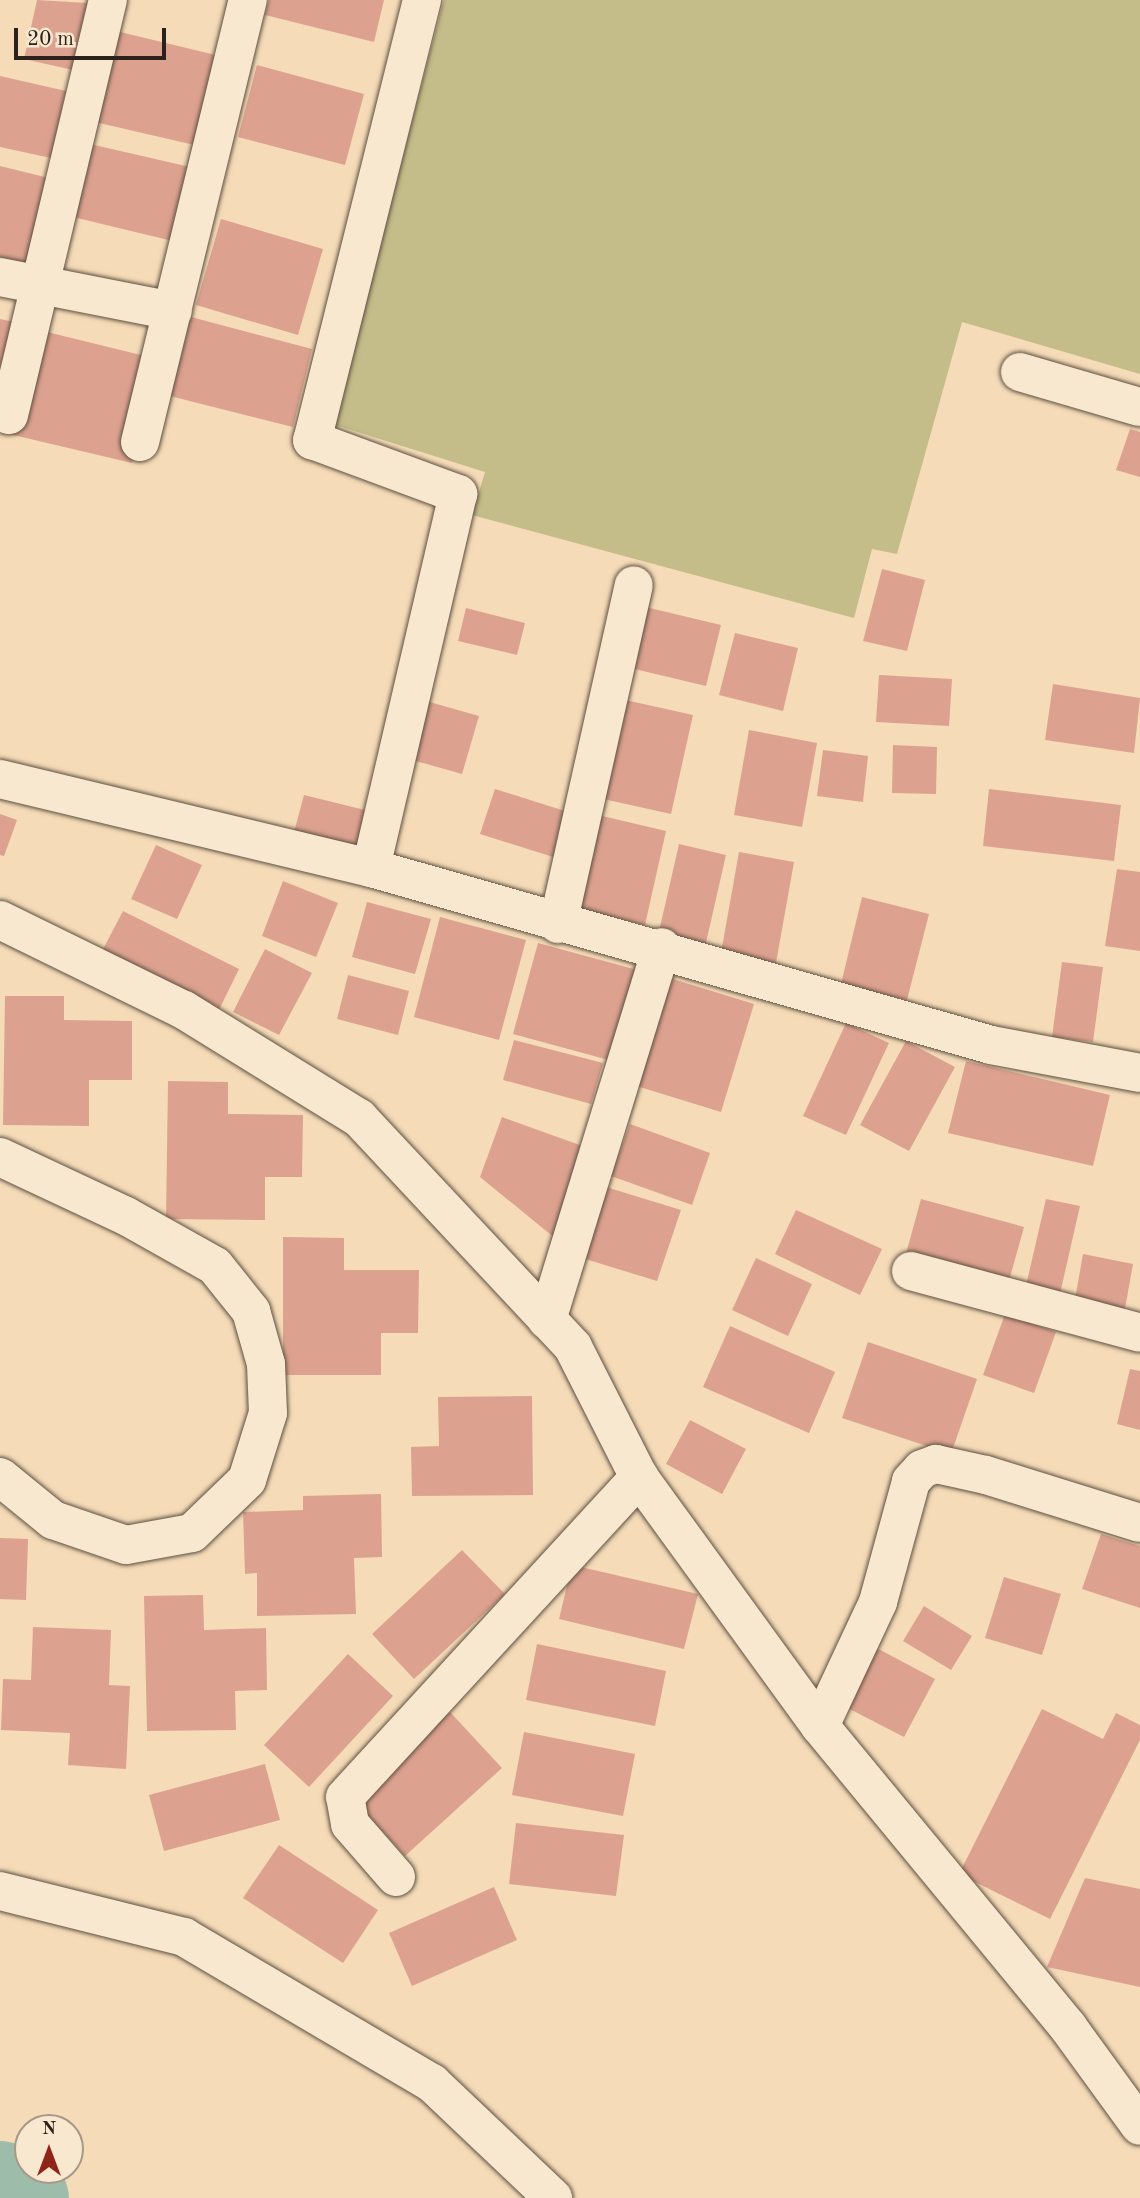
<!DOCTYPE html>
<style>
body{margin:0}
#map{position:relative;width:1140px;height:2198px;overflow:hidden;background:#f5dbb7;font-family:"Old Standard TT",serif}
div>[style]{position:absolute}
[style*='--x']{left:calc(var(--x)*1px);top:calc(var(--y)*1px);width:calc(var(--w)*1px);rotate:calc(var(--a)*1deg)}
.green>*{inset:0;background:#c4bd89}
.river>*{height:91px;margin:-45.5px;padding:0 45.5px;transform-origin:45.5px;border-radius:45.5px;background:#9dbca9}
.building>*{inset:0;background:#dda28f}
.roads{filter:drop-shadow(0 0 2px #5e5042) drop-shadow(0 0 2px #5e5042)}
.minor>*{height:38px;margin:-19px;padding:0 19px;transform-origin:19px;border-radius:19px;background:#f8e8d0}
span{translate:-50% -50%;white-space:nowrap;text-align:center;line-height:1.15;-webkit-text-stroke:5px #f8e8d0;paint-order:stroke}
.north{position:absolute;left:14px;top:2114px;width:70px;height:70px;box-sizing:border-box;background:#f8e8d0;border:2px solid #a69988;border-radius:50%;rotate:0deg;font-size:19px;font-weight:700;line-height:28px;text-align:center;color:#2c221b}
.north::after{content:'';display:block;margin:auto;width:24px;height:32px;background:#8f2418;clip-path:polygon(50% 0,100% 100%,50% 72%,0 100%)}
.scale{position:absolute;left:14px;top:28px;width:152px;height:32px;box-sizing:border-box;border:4px solid #2c221b;border-top:0;padding-left:9px;font-size:21px;line-height:24px;white-space:nowrap;color:#2c221b;-webkit-text-stroke:5px #f8e8d0;paint-order:stroke}
</style>
<div id="map">
<div class="green">
<i style="clip-path:polygon(444px 0,1140px 0,1140px 374px,962px 322px,897px 554px,872px 549px,854px 618px,472px 515px,485px 472px,332px 424px)"></i>
</div>
<div class="river">
<i style="--x:0;--y:2186;--w:26;--a:28"></i>
</div>
<div class="building">
<i style="clip-path:polygon(37px 0,88px 3px,73px 70px,24px 59px)"></i>
<i style="clip-path:polygon(269px 0,384px 0,374px 42px,265px 15px)"></i>
<i style="clip-path:polygon(116px 31px,224px 57px,203px 147px,95px 122px)"></i>
<i style="clip-path:polygon(257px 65px,364px 94px,345px 165px,238px 137px)"></i>
<i style="clip-path:polygon(0 76px,66px 91px,51px 158px,0 147px)"></i>
<i style="clip-path:polygon(90px 144px,203px 170px,185px 244px,73px 217px)"></i>
<i style="clip-path:polygon(0 166px,57px 180px,34px 271px,0 263px)"></i>
<i style="clip-path:polygon(221px 219px,323px 249px,298px 335px,196px 305px)"></i>
<i style="clip-path:polygon(191px 317px,312px 349px,293px 427px,170px 396px)"></i>
<i style="clip-path:polygon(0 319px,23px 324px,0 417px)"></i>
<i style="clip-path:polygon(35px 329px,157px 359px,132px 463px,9px 434px)"></i>
<i style="clip-path:polygon(1130px 429px,1140px 432px,1140px 477px,1116px 470px)"></i>
<i style="clip-path:polygon(882px 569px,925px 580px,907px 651px,863px 641px)"></i>
<i style="clip-path:polygon(637px 605px,721px 625px,706px 686px,622px 666px)"></i>
<i style="clip-path:polygon(466px 608px,525px 623px,517px 655px,458px 641px)"></i>
<i style="clip-path:polygon(735px 633px,798px 648px,783px 711px,719px 695px)"></i>
<i style="clip-path:polygon(879px 675px,952px 679px,949px 726px,876px 722px)"></i>
<i style="clip-path:polygon(1053px 684px,1140px 698px,1134px 753px,1045px 740px)"></i>
<i style="clip-path:polygon(419px 699px,479px 716px,462px 774px,402px 757px)"></i>
<i style="clip-path:polygon(621px 699px,693px 715px,671px 814px,599px 798px)"></i>
<i style="clip-path:polygon(749px 730px,817px 743px,802px 827px,734px 815px)"></i>
<i style="clip-path:polygon(893px 745px,937px 747px,936px 794px,892px 793px)"></i>
<i style="clip-path:polygon(823px 750px,868px 756px,863px 802px,817px 796px)"></i>
<i style="clip-path:polygon(495px 789px,568px 812px,553px 857px,480px 834px)"></i>
<i style="clip-path:polygon(989px 789px,1121px 805px,1114px 861px,983px 846px)"></i>
<i style="clip-path:polygon(304px 795px,369px 811px,360px 848px,294px 832px)"></i>
<i style="clip-path:polygon(0 814px,17px 820px,4px 856px,0 855px)"></i>
<i style="clip-path:polygon(598px 815px,666px 831px,645px 925px,578px 909px)"></i>
<i style="clip-path:polygon(679px 844px,726px 855px,705px 947px,658px 936px)"></i>
<i style="clip-path:polygon(156px 845px,202px 865px,177px 919px,131px 899px)"></i>
<i style="clip-path:polygon(739px 852px,794px 862px,776px 963px,721px 953px)"></i>
<i style="clip-path:polygon(1117px 869px,1140px 872px,1140px 951px,1105px 946px)"></i>
<i style="clip-path:polygon(283px 881px,338px 903px,316px 957px,262px 936px)"></i>
<i style="clip-path:polygon(862px 897px,929px 914px,907px 1000px,841px 984px)"></i>
<i style="clip-path:polygon(367px 902px,431px 919px,415px 974px,352px 957px)"></i>
<i style="clip-path:polygon(123px 911px,239px 969px,217px 1014px,100px 955px)"></i>
<i style="clip-path:polygon(440px 917px,526px 940px,499px 1040px,414px 1017px)"></i>
<i style="clip-path:polygon(538px 943px,641px 971px,616px 1062px,513px 1034px)"></i>
<i style="clip-path:polygon(265px 949px,312px 973px,279px 1035px,233px 1012px)"></i>
<i style="clip-path:polygon(1062px 962px,1103px 967px,1093px 1042px,1052px 1037px)"></i>
<i style="clip-path:polygon(348px 975px,409px 991px,398px 1035px,337px 1019px)"></i>
<i style="clip-path:polygon(663px 976px,754px 1004px,721px 1112px,630px 1084px)"></i>
<i style="clip-path:polygon(5px 996px,64px 996px,64px 1020px,132px 1021px,132px 1080px,89px 1080px,89px 1126px,3px 1125px)"></i>
<i style="clip-path:polygon(846px 1023px,889px 1043px,846px 1135px,803px 1116px)"></i>
<i style="clip-path:polygon(514px 1040px,603px 1063px,591px 1104px,503px 1080px)"></i>
<i style="clip-path:polygon(906px 1041px,955px 1067px,909px 1151px,860px 1125px)"></i>
<i style="clip-path:polygon(966px 1061px,1110px 1095px,1093px 1166px,948px 1133px)"></i>
<i style="clip-path:polygon(168px 1081px,228px 1082px,228px 1114px,303px 1115px,302px 1177px,265px 1177px,265px 1220px,166px 1219px)"></i>
<i style="clip-path:polygon(502px 1117px,588px 1148px,556px 1239px,480px 1177px)"></i>
<i style="clip-path:polygon(630px 1124px,710px 1153px,692px 1205px,611px 1176px)"></i>
<i style="clip-path:polygon(606px 1187px,681px 1210px,657px 1281px,582px 1258px)"></i>
<i style="clip-path:polygon(921px 1199px,1024px 1227px,1007px 1288px,904px 1261px)"></i>
<i style="clip-path:polygon(1046px 1199px,1080px 1206px,1059px 1298px,1025px 1290px)"></i>
<i style="clip-path:polygon(796px 1210px,882px 1249px,860px 1295px,775px 1254px)"></i>
<i style="clip-path:polygon(283px 1237px,344px 1238px,344px 1270px,419px 1270px,418px 1333px,381px 1333px,381px 1375px,283px 1375px)"></i>
<i style="clip-path:polygon(1083px 1254px,1133px 1264px,1124px 1314px,1074px 1305px)"></i>
<i style="clip-path:polygon(756px 1258px,812px 1284px,788px 1336px,732px 1310px)"></i>
<i style="clip-path:polygon(1005px 1314px,1056px 1332px,1034px 1393px,983px 1375px)"></i>
<i style="clip-path:polygon(730px 1326px,835px 1372px,809px 1433px,703px 1387px)"></i>
<i style="clip-path:polygon(868px 1342px,977px 1379px,951px 1454px,842px 1418px)"></i>
<i style="clip-path:polygon(1130px 1369px,1140px 1371px,1140px 1430px,1117px 1424px)"></i>
<i style="clip-path:polygon(532px 1396px,533px 1495px,412px 1496px,411px 1447px,439px 1446px,438px 1397px)"></i>
<i style="clip-path:polygon(690px 1420px,746px 1449px,722px 1494px,666px 1464px)"></i>
<i style="clip-path:polygon(381px 1494px,382px 1557px,354px 1558px,356px 1614px,257px 1616px,257px 1573px,245px 1574px,243px 1512px,303px 1510px,303px 1496px)"></i>
<i style="clip-path:polygon(1101px 1534px,1140px 1546px,1140px 1608px,1082px 1589px)"></i>
<i style="clip-path:polygon(0 1538px,28px 1539px,26px 1600px,0 1599px)"></i>
<i style="clip-path:polygon(462px 1550px,505px 1594px,414px 1679px,372px 1634px)"></i>
<i style="clip-path:polygon(572px 1565px,698px 1594px,684px 1649px,559px 1619px)"></i>
<i style="clip-path:polygon(1004px 1577px,1061px 1594px,1042px 1655px,985px 1638px)"></i>
<i style="clip-path:polygon(203px 1595px,204px 1630px,266px 1628px,267px 1690px,235px 1691px,236px 1730px,147px 1731px,144px 1596px)"></i>
<i style="clip-path:polygon(924px 1606px,972px 1636px,951px 1670px,903px 1641px)"></i>
<i style="clip-path:polygon(33px 1627px,111px 1630px,109px 1685px,130px 1686px,126px 1769px,68px 1765px,70px 1733px,1px 1730px,3px 1679px,31px 1680px)"></i>
<i style="clip-path:polygon(537px 1644px,666px 1671px,655px 1726px,526px 1700px)"></i>
<i style="clip-path:polygon(871px 1645px,935px 1679px,904px 1737px,840px 1704px)"></i>
<i style="clip-path:polygon(348px 1654px,393px 1696px,309px 1787px,264px 1745px)"></i>
<i style="clip-path:polygon(1042px 1709px,1103px 1739px,1116px 1713px,1140px 1725px,1140px 1740px,1050px 1919px,959px 1874px)"></i>
<i style="clip-path:polygon(450px 1712px,502px 1768px,405px 1856px,354px 1800px)"></i>
<i style="clip-path:polygon(524px 1732px,635px 1754px,623px 1816px,512px 1795px)"></i>
<i style="clip-path:polygon(265px 1764px,280px 1820px,164px 1851px,149px 1795px)"></i>
<i style="clip-path:polygon(516px 1823px,624px 1835px,616px 1896px,509px 1884px)"></i>
<i style="clip-path:polygon(279px 1845px,378px 1910px,343px 1963px,243px 1898px)"></i>
<i style="clip-path:polygon(1085px 1878px,1140px 1889px,1140px 1987px,1047px 1967px)"></i>
<i style="clip-path:polygon(494px 1887px,517px 1940px,412px 1986px,389px 1933px)"></i>
</div>
<div class="roads">
<div class="minor">
<i style="--x:422;--y:0;--w:454;--a:104"></i>
<i style="--x:312;--y:440;--w:156;--a:20.3"></i>
<i style="--x:458;--y:494;--w:384;--a:103.1"></i>
<i style="--x:371;--y:868;--w:645;--a:15.93"></i>
<i style="--x:991;--y:1045;--w:152;--a:10.6"></i>
<i style="--x:0;--y:277;--w:176;--a:11.1"></i>
<i style="--x:1020;--y:372;--w:125;--a:16.3"></i>
<i style="--x:9;--y:415;--w:427;--a:-76.6"></i>
<i style="--x:140;--y:442;--w:455;--a:-76.3"></i>
<i style="--x:0;--y:779;--w:382;--a:13.5"></i>
<i style="--x:0;--y:920;--w:205;--a:26.1"></i>
<i style="--x:184;--y:1010;--w:206;--a:31.7"></i>
<i style="--x:359;--y:1118;--w:313;--a:46.9"></i>
<i style="--x:573;--y:1347;--w:146;--a:63.1"></i>
<i style="--x:639;--y:1477;--w:308;--a:54"></i>
<i style="--x:820;--y:1726;--w:390;--a:50.5"></i>
<i style="--x:1068;--y:2027;--w:122;--a:54"></i>
<i style="--x:558;--y:924;--w:347;--a:-77.4"></i>
<i style="--x:0;--y:1157;--w:139;--a:25.1"></i>
<i style="--x:126;--y:1216;--w:102;--a:29.3"></i>
<i style="--x:215;--y:1266;--w:58;--a:51.3"></i>
<i style="--x:251;--y:1311;--w:55;--a:74.2"></i>
<i style="--x:266;--y:1364;--w:49;--a:87.7"></i>
<i style="--x:268;--y:1413;--w:70;--a:107.4"></i>
<i style="--x:247;--y:1480;--w:76;--a:136.1"></i>
<i style="--x:192;--y:1533;--w:67;--a:169.7"></i>
<i style="--x:126;--y:1545;--w:77;--a:-161.1"></i>
<i style="--x:53;--y:1520;--w:68;--a:-140.9"></i>
<i style="--x:911;--y:1271;--w:237;--a:15.1"></i>
<i style="--x:547;--y:1320;--w:390;--a:-72.9"></i>
<i style="--x:820;--y:1726;--w:137;--a:-64.9"></i>
<i style="--x:878;--y:1602;--w:125;--a:-74.7"></i>
<i style="--x:911;--y:1481;--w:16;--a:-47"></i>
<i style="--x:922;--y:1469;--w:15;--a:-20"></i>
<i style="--x:936;--y:1464;--w:51;--a:12.4"></i>
<i style="--x:986;--y:1475;--w:161;--a:17.3"></i>
<i style="--x:396;--y:1877;--w:70;--a:-131"></i>
<i style="--x:350;--y:1824;--w:27;--a:-100"></i>
<i style="--x:345;--y:1797;--w:435;--a:-47.4"></i>
<i style="--x:0;--y:1891;--w:190;--a:14"></i>
<i style="--x:184;--y:1937;--w:288;--a:30.5"></i>
<i style="--x:432;--y:2083;--w:167;--a:43.5"></i>
</div>
</div>
<div class="north">N</div>
<div class="scale">20 m</div>
</div>
